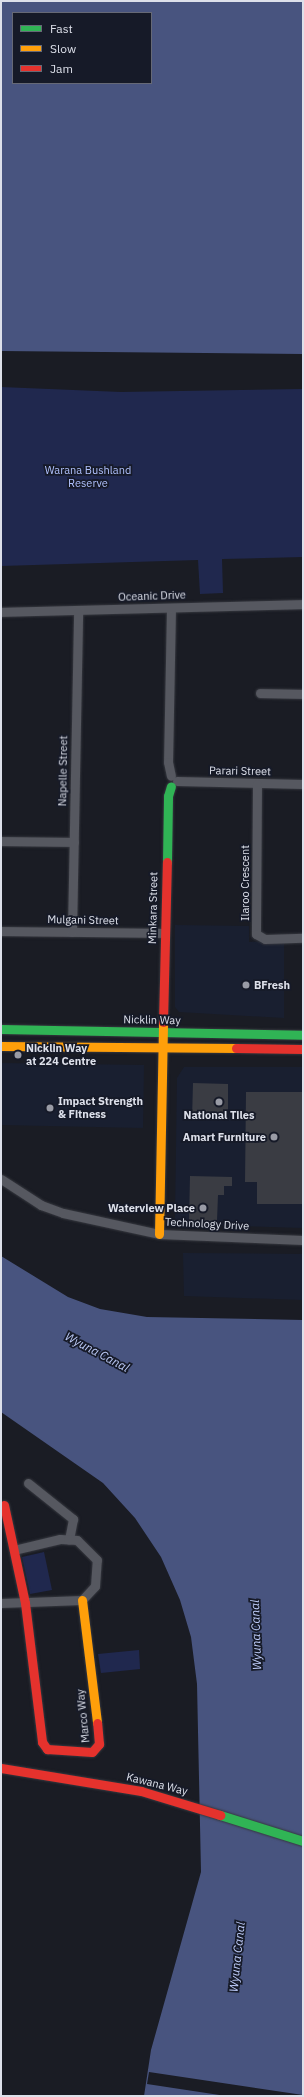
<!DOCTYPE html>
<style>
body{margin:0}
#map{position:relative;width:304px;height:2097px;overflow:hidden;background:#1a1c24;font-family:"IBM Plex Sans",sans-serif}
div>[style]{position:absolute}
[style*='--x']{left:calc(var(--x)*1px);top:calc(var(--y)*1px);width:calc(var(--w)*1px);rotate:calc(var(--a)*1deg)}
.built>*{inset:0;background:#191f30}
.green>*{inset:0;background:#20284e}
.water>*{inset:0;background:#48547f}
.pier>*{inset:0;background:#1a1c24}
.building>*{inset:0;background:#3a3c43}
.roads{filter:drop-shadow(0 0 1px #36383f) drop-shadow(0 0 1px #36383f)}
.street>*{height:9px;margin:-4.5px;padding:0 4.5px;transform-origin:4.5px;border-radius:4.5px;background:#565860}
.fast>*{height:9px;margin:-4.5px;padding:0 4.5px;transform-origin:4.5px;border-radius:4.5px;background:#30b455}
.slow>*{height:9px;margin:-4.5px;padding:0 4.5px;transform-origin:4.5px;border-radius:4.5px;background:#ff9f0a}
.jam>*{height:9px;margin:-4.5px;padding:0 4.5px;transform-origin:4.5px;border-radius:4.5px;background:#e5322d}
.dots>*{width:11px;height:11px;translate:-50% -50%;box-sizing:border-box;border:2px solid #161a28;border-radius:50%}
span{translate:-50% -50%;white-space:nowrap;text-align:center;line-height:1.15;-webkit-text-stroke:3.5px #161a28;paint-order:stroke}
.park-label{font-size:11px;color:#b0c1fd}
.street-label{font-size:11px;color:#dde0ea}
.poi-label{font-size:11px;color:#dde0ea;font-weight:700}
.left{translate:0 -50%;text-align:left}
.right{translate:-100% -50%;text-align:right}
.water-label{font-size:12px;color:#bdcbf8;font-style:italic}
.frame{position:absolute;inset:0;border:2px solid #dde0ea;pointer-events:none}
.legend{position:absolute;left:12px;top:12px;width:140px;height:72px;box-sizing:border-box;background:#161a28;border:1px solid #666976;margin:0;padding:5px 7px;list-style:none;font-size:12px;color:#dde0ea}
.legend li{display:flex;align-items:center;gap:8px;height:20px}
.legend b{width:20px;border:1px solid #666976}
</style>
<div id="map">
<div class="built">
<i style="clip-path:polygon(175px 925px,249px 926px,249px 942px,284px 940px,284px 1018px,179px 1012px,175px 1007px)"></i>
<i style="clip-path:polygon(1px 1063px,144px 1065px,143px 1128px,1px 1125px)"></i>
<i style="clip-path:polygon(184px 1067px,303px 1067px,303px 1228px,180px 1224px,175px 1219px,177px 1078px)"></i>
<i style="clip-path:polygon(183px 1253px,303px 1254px,303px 1300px,184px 1296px)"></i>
</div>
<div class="green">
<i style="clip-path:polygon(1px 387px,121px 392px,303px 389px,303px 557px,222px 559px,223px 593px,200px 594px,198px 560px,1px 566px)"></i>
<i style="clip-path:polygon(44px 1552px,52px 1590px,30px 1594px,22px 1557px)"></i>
<i style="clip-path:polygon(139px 1650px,140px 1669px,101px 1673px,98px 1654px)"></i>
</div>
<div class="water">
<i style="clip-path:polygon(evenodd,1px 1px,303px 1px,303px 354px,1px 351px,1px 1px,13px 13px,151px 13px,151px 83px,13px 83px,13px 13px)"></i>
<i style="clip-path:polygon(1px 1256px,68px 1297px,100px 1309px,147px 1317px,303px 1320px,303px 2096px,144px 2096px,151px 2050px,201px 1872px,197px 1684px,191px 1637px,180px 1600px,161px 1557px,135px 1518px,103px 1483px,1px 1412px)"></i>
</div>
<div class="pier">
<i style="clip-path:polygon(149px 2072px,303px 2095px,303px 2096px,226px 2096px,147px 2084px)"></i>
</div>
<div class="building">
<i style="clip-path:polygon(193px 1083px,228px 1084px,228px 1119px,192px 1119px)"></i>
<i style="clip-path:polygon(246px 1092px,303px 1092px,303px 1204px,257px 1204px,257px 1182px,245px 1182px)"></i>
<i style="clip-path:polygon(190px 1176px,232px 1177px,232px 1186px,224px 1186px,224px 1195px,218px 1195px,217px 1221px,189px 1221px)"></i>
</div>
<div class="roads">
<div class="street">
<i style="--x:171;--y:608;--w:154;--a:91.1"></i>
<i style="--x:168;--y:762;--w:14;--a:78"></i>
<i style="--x:1;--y:612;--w:302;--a:-1.5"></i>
<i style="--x:260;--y:693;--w:43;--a:1.3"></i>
<i style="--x:177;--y:781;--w:126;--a:1.4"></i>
<i style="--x:257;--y:784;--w:150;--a:90.4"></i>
<i style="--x:256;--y:934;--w:10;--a:29"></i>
<i style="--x:265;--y:939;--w:38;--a:-2"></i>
<i style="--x:1;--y:841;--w:73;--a:0.8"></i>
<i style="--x:1;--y:931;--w:164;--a:0.7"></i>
<i style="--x:72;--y:932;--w:322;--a:-88.9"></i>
<i style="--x:1;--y:1179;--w:48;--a:33"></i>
<i style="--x:41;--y:1205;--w:23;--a:20"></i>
<i style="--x:63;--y:1213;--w:98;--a:12.3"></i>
<i style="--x:159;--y:1234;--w:144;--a:2.4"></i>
<i style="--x:28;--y:1483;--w:58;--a:38.7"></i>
<i style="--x:73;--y:1519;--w:21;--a:101"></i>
<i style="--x:1;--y:1603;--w:81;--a:-2.1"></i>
<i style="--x:82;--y:1600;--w:19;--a:-47"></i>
<i style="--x:95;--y:1586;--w:26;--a:-86"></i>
<i style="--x:97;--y:1560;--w:28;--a:-135"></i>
<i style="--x:77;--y:1540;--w:17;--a:-177"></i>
<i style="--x:60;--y:1539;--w:47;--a:166.6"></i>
</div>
<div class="fast">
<i style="--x:167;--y:862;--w:66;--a:-89.1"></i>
<i style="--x:168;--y:796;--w:10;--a:-73"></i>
<i style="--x:1;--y:1029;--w:302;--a:1.1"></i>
<i style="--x:220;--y:1815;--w:87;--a:17.4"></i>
</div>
<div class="slow">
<i style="--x:1;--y:1046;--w:235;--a:0.5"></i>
<i style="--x:159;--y:1234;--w:212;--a:-88.9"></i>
<i style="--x:82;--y:1600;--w:124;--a:83"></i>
</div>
<div class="jam">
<i style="--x:163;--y:1022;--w:160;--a:-88.6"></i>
<i style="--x:236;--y:1048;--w:67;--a:0.9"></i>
<i style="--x:4;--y:1505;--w:100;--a:77.9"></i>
<i style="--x:25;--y:1603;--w:140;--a:83"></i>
<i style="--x:42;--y:1742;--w:9;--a:54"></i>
<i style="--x:47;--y:1749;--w:45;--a:3.8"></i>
<i style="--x:92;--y:1752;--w:11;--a:-49"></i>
<i style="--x:99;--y:1744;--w:21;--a:-95"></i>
<i style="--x:1;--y:1768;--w:142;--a:9.3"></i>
<i style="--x:141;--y:1791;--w:83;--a:16.9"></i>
</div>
</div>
<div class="dots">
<i style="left:246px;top:985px;background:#999ba5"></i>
<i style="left:18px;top:1055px;background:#999ba5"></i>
<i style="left:219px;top:1102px;background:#999ba5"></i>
<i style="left:50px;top:1108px;background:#999ba5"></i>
<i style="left:274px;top:1137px;background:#999ba5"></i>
<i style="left:203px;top:1208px;background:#999ba5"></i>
</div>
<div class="park-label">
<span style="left:88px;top:477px">Warana Bushland<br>Reserve</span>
</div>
<div class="street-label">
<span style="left:152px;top:596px;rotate:-2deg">Oceanic Drive</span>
<span style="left:63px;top:771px;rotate:-89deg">Napelle Street</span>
<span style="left:240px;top:771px;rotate:1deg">Parari Street</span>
<span style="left:245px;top:883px;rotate:-90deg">Ilaroo Crescent</span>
<span style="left:153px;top:908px;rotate:-89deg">Minkara Street</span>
<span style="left:83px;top:920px;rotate:1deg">Mulgani Street</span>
<span style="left:152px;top:1020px;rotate:1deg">Nicklin Way</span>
<span style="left:207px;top:1224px;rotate:3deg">Technology Drive</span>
<span style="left:83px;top:1716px;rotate:-96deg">Marco Way</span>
<span style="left:157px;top:1784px;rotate:14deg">Kawana Way</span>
</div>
<div class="poi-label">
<span class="left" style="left:254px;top:985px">BFresh</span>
<span class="left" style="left:26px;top:1055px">Nicklin Way<br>at 224 Centre</span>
<span class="left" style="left:58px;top:1108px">Impact Strength<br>&amp; Fitness</span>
<span style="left:219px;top:1115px">National Tiles</span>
<span class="right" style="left:266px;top:1137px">Amart Furniture</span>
<span class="right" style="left:195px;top:1208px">Waterview Place</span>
</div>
<div class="water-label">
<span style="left:97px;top:1352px;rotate:28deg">Wyuna Canal</span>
<span style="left:256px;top:1635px;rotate:-92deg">Wyuna Canal</span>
<span style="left:237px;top:1957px;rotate:-84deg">Wyuna Canal</span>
</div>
<div class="frame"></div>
<ul class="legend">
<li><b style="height:5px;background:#30b455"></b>Fast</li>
<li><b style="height:5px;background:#ff9f0a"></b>Slow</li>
<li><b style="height:5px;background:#e5322d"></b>Jam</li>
</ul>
</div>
